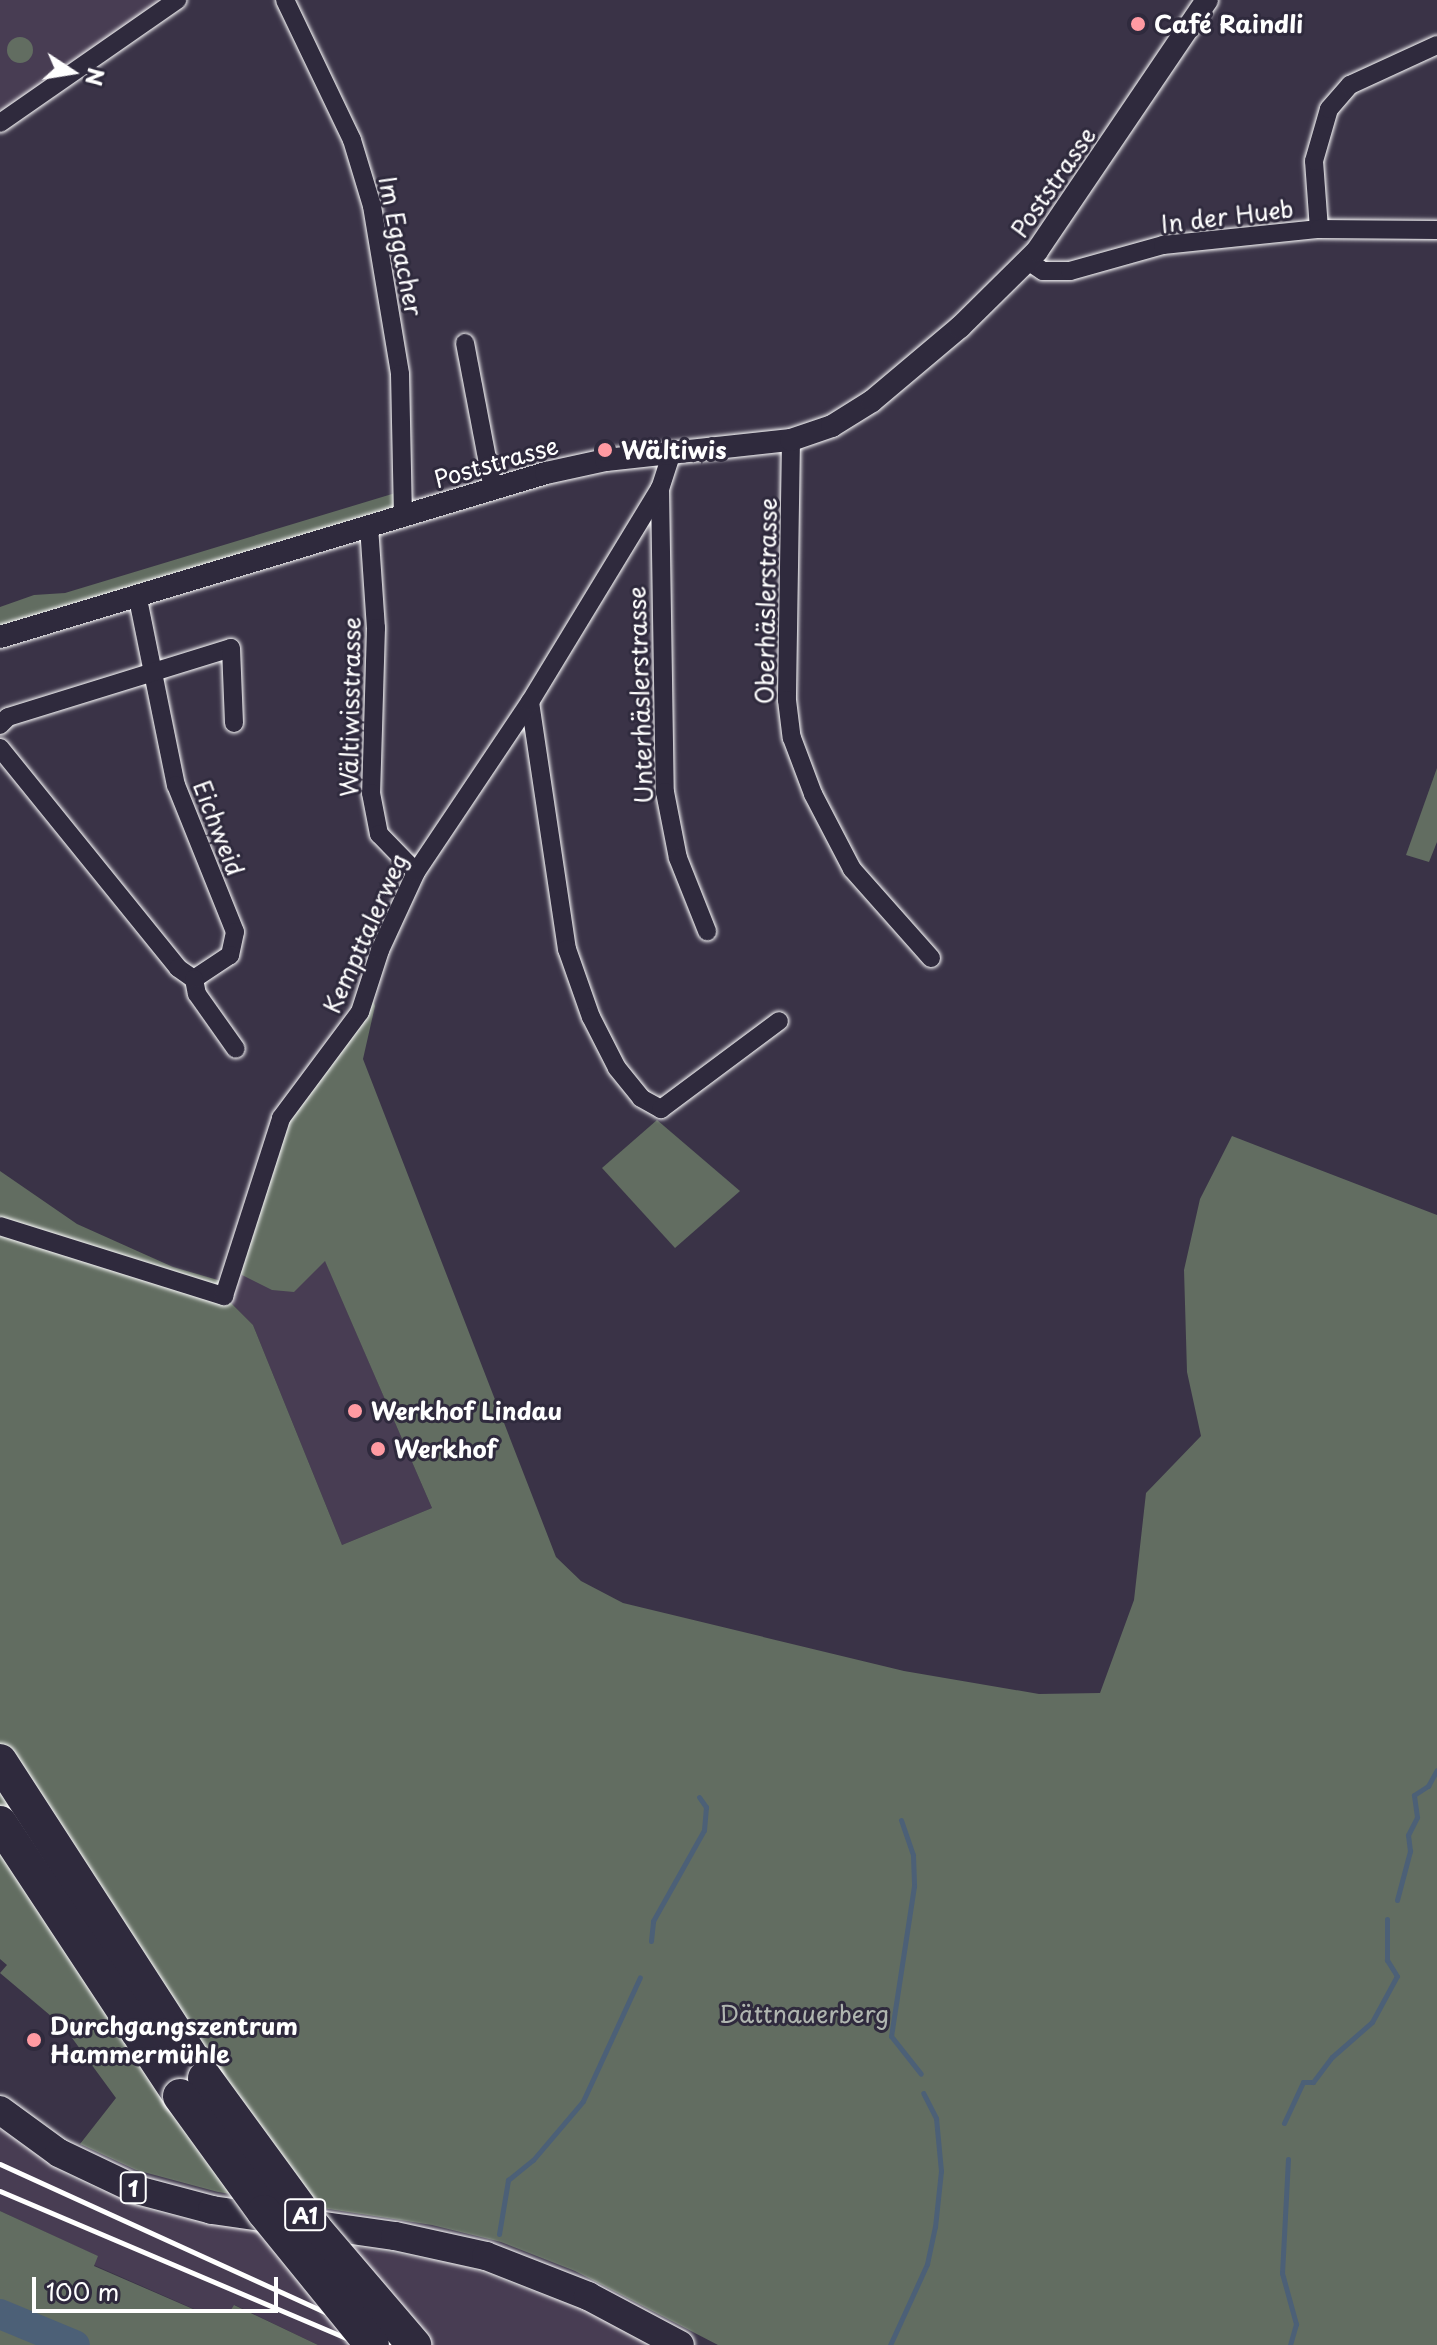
<!DOCTYPE html>
<meta charset="utf-8">
<style>
body{margin:0}
#map{position:relative;width:1437px;height:2345px;overflow:hidden;background:#3a3347;font-family:"Playpen Sans",sans-serif}
div>[style]{position:absolute}
[style*='--x']{left:calc(var(--x)*1px);top:calc(var(--y)*1px);width:calc(var(--w)*1px);rotate:calc(var(--a)*1deg)}
.built>*{inset:0;background:#483d53}
.green>*{inset:0;background:#626d61}
.round{border-radius:50%}
.stream>*{height:5px;margin:-2.5px;padding:0 2.5px;transform-origin:2.5px;border-radius:2.5px;background:#4c6077}
.river>*{height:30px;margin:-15px;padding:0 15px;transform-origin:15px;border-radius:15px;background:#4c6077}
.roads{filter:drop-shadow(0 0 2px #fff) drop-shadow(0 0 2px #fff)}
.minor>*{height:18px;margin:-9px;padding:0 9px;transform-origin:9px;border-radius:9px;background:#2f2a3d}
.tertiary>*{height:22px;margin:-11px;padding:0 11px;transform-origin:11px;border-radius:11px;background:#2f2a3d}
.primary>*{height:28px;margin:-14px;padding:0 14px;transform-origin:14px;border-radius:14px;background:#2f2a3d}
.motorway>*{height:34px;margin:-17px;padding:0 17px;transform-origin:17px;border-radius:17px;background:#2f2a3d}
.rail>*{height:5px;margin:-2.5px;padding:0 2.5px;transform-origin:2.5px;border-radius:2.5px;background:#fff}
.bridges{filter:drop-shadow(0 0 2px #fff) drop-shadow(0 0 2px #fff)}
.motorway-bridge>*{height:34px;margin:-17px;padding:0 17px;transform-origin:17px;border-radius:17px;background:#2f2a3d}
.dots>*{width:22px;height:22px;translate:-50% -50%;box-sizing:border-box;border:4px solid #2f2a3d;border-radius:50%}
span{translate:-50% -50%;white-space:nowrap;text-align:center;line-height:1.15;-webkit-text-stroke:6px #2f2a3d;paint-order:stroke}
.shield-label span{padding:2px 6px;background:#2f2a3d;border:2px solid;border-radius:6px;-webkit-text-stroke-width:0}
.shield-label{font-size:22px;color:#fff;font-weight:700}
.poi-label{font-size:24px;color:#fff;font-weight:700}
.left{translate:0 -50%;text-align:left}
.street-label{font-size:24px;color:#fff}
.park-label{font-size:24px;color:#b0b6b0}
.north{position:absolute;left:32px;top:32px;width:80px;height:80px;-webkit-text-stroke:6px #2f2a3d;paint-order:stroke;rotate:102deg;font-size:22px;font-weight:700;line-height:32px;text-align:center;color:#fff}
.north::after{content:'';display:block;margin:auto;width:28px;height:36px;background:#fff;clip-path:polygon(50% 0,100% 100%,50% 72%,0 100%)}
.scale{position:absolute;left:32px;top:2277px;width:246px;height:36px;box-sizing:border-box;border:4px solid #fff;border-top:0;padding-left:10px;font-size:24px;line-height:28px;white-space:nowrap;color:#fff;-webkit-text-stroke:6px #2f2a3d;paint-order:stroke}
</style>
<div id="map">
<div class="built">
<i style="clip-path:polygon(0 0,177px 0,5px 119px,0 109px)"></i>
<i style="clip-path:polygon(325px 1260px,432px 1508px,342px 1545px,253px 1325px,224px 1296px,232px 1270px)"></i>
<i style="clip-path:polygon(0 2129px,71px 2178px,158px 2213px,461px 2265px,680px 2345px,318px 2345px,235px 2305px,230px 2313px,194px 2309px,94px 2265px,97px 2256px,0 2211px)"></i>
</div>
<div class="green">
<i class="round" style="left:7px;top:37px;width:26px;height:26px"></i>
<i style="clip-path:polygon(402px 491px,403px 518px,0 637px,0 607px,34px 595px,65px 593px)"></i>
<i style="clip-path:polygon(1437px 768px,1437px 842px,1429px 862px,1406px 855px)"></i>
<i style="clip-path:polygon(369px 990px,375px 1006px,363px 1059px,556px 1557px,581px 1581px,623px 1603px,904px 1671px,1039px 1694px,1100px 1693px,1134px 1600px,1146px 1493px,1201px 1436px,1187px 1372px,1184px 1270px,1200px 1199px,1232px 1136px,1437px 1215px,1437px 2345px,718px 2345px,575px 2271px,501px 2242px,432px 2225px,218px 2192px,136px 2170px,80px 2144px,116px 2098px,64px 2027px,0 1973px,7px 1965px,0 1959px,0 1171px,77px 1224px,173px 1267px,228px 1283px,224px 1296px,253px 1325px,342px 1545px,432px 1508px,325px 1261px,294px 1292px,272px 1290px,232px 1270px,281px 1118px)"></i>
<i style="clip-path:polygon(657px 1120px,740px 1191px,675px 1248px,602px 1168px)"></i>
<i style="clip-path:polygon(0 2211px,98px 2256px,94px 2266px,193px 2309px,229px 2313px,234px 2305px,318px 2345px,0 2345px)"></i>
</div>
<div class="stream">
<i style="--x:901;--y:1820;--w:37;--a:71"></i>
<i style="--x:913;--y:1855;--w:31;--a:88"></i>
<i style="--x:914;--y:1886;--w:152;--a:98.7"></i>
<i style="--x:891;--y:2036;--w:48;--a:51.7"></i>
<i style="--x:1397;--y:1900;--w:51;--a:-75.1"></i>
<i style="--x:1410;--y:1851;--w:16;--a:-97"></i>
<i style="--x:1408;--y:1835;--w:20;--a:-63"></i>
<i style="--x:1417;--y:1817;--w:22;--a:-98"></i>
<i style="--x:1414;--y:1795;--w:17;--a:-33"></i>
<i style="--x:1428;--y:1786;--w:18;--a:-61"></i>
<i style="--x:651;--y:1941;--w:20;--a:-84"></i>
<i style="--x:653;--y:1921;--w:104;--a:-60.7"></i>
<i style="--x:704;--y:1830;--w:23;--a:-85"></i>
<i style="--x:706;--y:1807;--w:12;--a:-125"></i>
<i style="--x:1284;--y:2123;--w:45;--a:-65.1"></i>
<i style="--x:1303;--y:2082;--w:10;--a:0"></i>
<i style="--x:1313;--y:2082;--w:31;--a:-53"></i>
<i style="--x:1332;--y:2057;--w:53;--a:-41.2"></i>
<i style="--x:1372;--y:2022;--w:52;--a:-61.5"></i>
<i style="--x:1397;--y:1976;--w:19;--a:-122"></i>
<i style="--x:1387;--y:1960;--w:41;--a:-90"></i>
<i style="--x:1288;--y:2159;--w:114;--a:93"></i>
<i style="--x:1282;--y:2273;--w:53;--a:74.6"></i>
<i style="--x:1296;--y:2324;--w:22;--a:106"></i>
<i style="--x:499;--y:2234;--w:55;--a:-80.5"></i>
<i style="--x:508;--y:2180;--w:32;--a:-39"></i>
<i style="--x:533;--y:2160;--w:77;--a:-49.7"></i>
<i style="--x:583;--y:2101;--w:136;--a:-65.3"></i>
<i style="--x:890;--y:2345;--w:89;--a:-65.4"></i>
<i style="--x:927;--y:2264;--w:38;--a:-78"></i>
<i style="--x:935;--y:2227;--w:56;--a:-83.9"></i>
<i style="--x:941;--y:2171;--w:53;--a:-95.4"></i>
<i style="--x:936;--y:2118;--w:28;--a:-117"></i>
</div>
<div class="river">
<i style="--x:0;--y:2314;--w:81;--a:22.5"></i>
</div>
<div class="roads">
<div class="minor">
<i style="--x:285;--y:0;--w:155;--a:64.4"></i>
<i style="--x:352;--y:140;--w:69;--a:73.1"></i>
<i style="--x:372;--y:206;--w:170;--a:80.5"></i>
<i style="--x:400;--y:374;--w:144;--a:88.8"></i>
<i style="--x:0;--y:123;--w:216;--a:-34.8"></i>
<i style="--x:1319;--y:229;--w:68;--a:-94.2"></i>
<i style="--x:1314;--y:161;--w:54;--a:-73.9"></i>
<i style="--x:1329;--y:109;--w:32;--a:-49"></i>
<i style="--x:1350;--y:85;--w:96;--a:-24.7"></i>
<i style="--x:1028;--y:261;--w:18;--a:34"></i>
<i style="--x:1043;--y:271;--w:27;--a:0"></i>
<i style="--x:1070;--y:271;--w:97;--a:-15.6"></i>
<i style="--x:1163;--y:245;--w:157;--a:-5.9"></i>
<i style="--x:1319;--y:229;--w:118;--a:0.5"></i>
<i style="--x:465;--y:343;--w:150;--a:79.2"></i>
<i style="--x:791;--y:440;--w:260;--a:90.9"></i>
<i style="--x:787;--y:700;--w:38;--a:83"></i>
<i style="--x:792;--y:738;--w:60;--a:69.4"></i>
<i style="--x:813;--y:794;--w:85;--a:62.5"></i>
<i style="--x:852;--y:869;--w:119;--a:48.4"></i>
<i style="--x:672;--y:452;--w:38;--a:108"></i>
<i style="--x:660;--y:488;--w:304;--a:89.1"></i>
<i style="--x:665;--y:792;--w:67;--a:78.9"></i>
<i style="--x:678;--y:858;--w:79;--a:68.3"></i>
<i style="--x:369;--y:526;--w:102;--a:86.1"></i>
<i style="--x:376;--y:628;--w:165;--a:91.7"></i>
<i style="--x:371;--y:793;--w:42;--a:79"></i>
<i style="--x:379;--y:834;--w:53;--a:45.8"></i>
<i style="--x:137;--y:594;--w:195;--a:78.5"></i>
<i style="--x:176;--y:785;--w:158;--a:68.1"></i>
<i style="--x:235;--y:932;--w:24;--a:102"></i>
<i style="--x:230;--y:955;--w:43;--a:146.3"></i>
<i style="--x:530;--y:702;--w:250;--a:81.5"></i>
<i style="--x:567;--y:949;--w:72;--a:70.6"></i>
<i style="--x:591;--y:1017;--w:57;--a:63"></i>
<i style="--x:617;--y:1068;--w:38;--a:51"></i>
<i style="--x:641;--y:1098;--w:23;--a:29"></i>
<i style="--x:661;--y:1109;--w:147;--a:-36.7"></i>
<i style="--x:0;--y:725;--w:11;--a:-45"></i>
<i style="--x:8;--y:717;--w:233;--a:-17.2"></i>
<i style="--x:231;--y:648;--w:75;--a:87.7"></i>
<i style="--x:0;--y:748;--w:283;--a:51"></i>
<i style="--x:178;--y:968;--w:19;--a:35"></i>
<i style="--x:194;--y:979;--w:15;--a:79"></i>
<i style="--x:197;--y:994;--w:67;--a:54.7"></i>
<i style="--x:0;--y:1226;--w:235;--a:17.4"></i>
<i style="--x:224;--y:1296;--w:187;--a:-72.2"></i>
<i style="--x:281;--y:1118;--w:132;--a:-53.3"></i>
<i style="--x:360;--y:1012;--w:65;--a:-72.1"></i>
<i style="--x:380;--y:950;--w:86;--a:-65.2"></i>
<i style="--x:416;--y:872;--w:205;--a:-56.2"></i>
<i style="--x:530;--y:702;--w:250;--a:-58.7"></i>
</div>
<div class="tertiary">
<i style="--x:0;--y:637;--w:570;--a:-16.72"></i>
<i style="--x:546;--y:473;--w:61;--a:-12.2"></i>
<i style="--x:606;--y:460;--w:186;--a:-6.2"></i>
<i style="--x:791;--y:440;--w:43;--a:-18.9"></i>
<i style="--x:832;--y:426;--w:47;--a:-32"></i>
<i style="--x:872;--y:401;--w:115;--a:-40.1"></i>
<i style="--x:960;--y:327;--w:108;--a:-44.6"></i>
<i style="--x:1037;--y:251;--w:303;--a:-55.9"></i>
</div>
<div class="primary">
<i style="--x:0;--y:2110;--w:73;--a:36.1"></i>
<i style="--x:59;--y:2153;--w:86;--a:25.4"></i>
<i style="--x:137;--y:2190;--w:78;--a:14.9"></i>
<i style="--x:212;--y:2210;--w:185;--a:8.1"></i>
<i style="--x:395;--y:2236;--w:93;--a:12.4"></i>
<i style="--x:486;--y:2256;--w:110;--a:21.4"></i>
<i style="--x:588;--y:2296;--w:104;--a:28"></i>
</div>
<div class="motorway">
<i style="--x:0;--y:1761;--w:378;--a:57.1"></i>
<i style="--x:0;--y:1823;--w:327;--a:56.6"></i>
</div>
</div>
<div class="rail">
<i style="--x:0;--y:2164;--w:436;--a:24.5"></i>
<i style="--x:0;--y:2191;--w:394;--a:23"></i>
</div>
<div class="bridges">
<div class="motorway-bridge">
<i style="--x:205;--y:2078;--w:187;--a:53.9"></i>
<i style="--x:315;--y:2229;--w:153;--a:49.5"></i>
<i style="--x:180;--y:2096;--w:143;--a:54.1"></i>
<i style="--x:264;--y:2212;--w:171;--a:50.9"></i>
</div>
</div>
<div class="dots">
<i style="left:1138px;top:24px;background:#ff9aa2"></i>
<i style="left:605px;top:450px;background:#ff9aa2"></i>
<i style="left:355px;top:1411px;background:#ff9aa2"></i>
<i style="left:378px;top:1449px;background:#ff9aa2"></i>
<i style="left:34px;top:2040px;background:#ff9aa2"></i>
</div>
<div class="shield-label">
<span style="left:133px;top:2188px">1</span>
<span style="left:305px;top:2215px">A1</span>
</div>
<div class="poi-label">
<span class="left" style="left:1154px;top:24px">Café Raindli</span>
<span class="left" style="left:621px;top:450px">Wältiwis</span>
<span class="left" style="left:371px;top:1411px">Werkhof Lindau</span>
<span class="left" style="left:394px;top:1449px">Werkhof</span>
<span class="left" style="left:50px;top:2040px">Durchgangszentrum<br>Hammermühle</span>
</div>
<div class="street-label">
<span style="left:1053px;top:182px;rotate:-55deg">Poststrasse</span>
<span style="left:1227px;top:216px;rotate:-7deg">In der Hueb</span>
<span style="left:401px;top:246px;rotate:79deg">Im Eggacher</span>
<span style="left:496px;top:462px;rotate:-16deg">Poststrasse</span>
<span style="left:766px;top:601px;rotate:-89deg">Oberhäslerstrasse</span>
<span style="left:640px;top:695px;rotate:-92deg">Unterhäslerstrasse</span>
<span style="left:350px;top:707px;rotate:-89deg">Wältiwisstrasse</span>
<span style="left:219px;top:828px;rotate:69deg">Eichweid</span>
<span style="left:365px;top:933px;rotate:-66deg">Kempttalerweg</span>
</div>
<div class="park-label">
<span style="left:804px;top:2014px">Dättnauerberg</span>
</div>
<div class="north">N</div>
<div class="scale">100 m</div>
</div>
